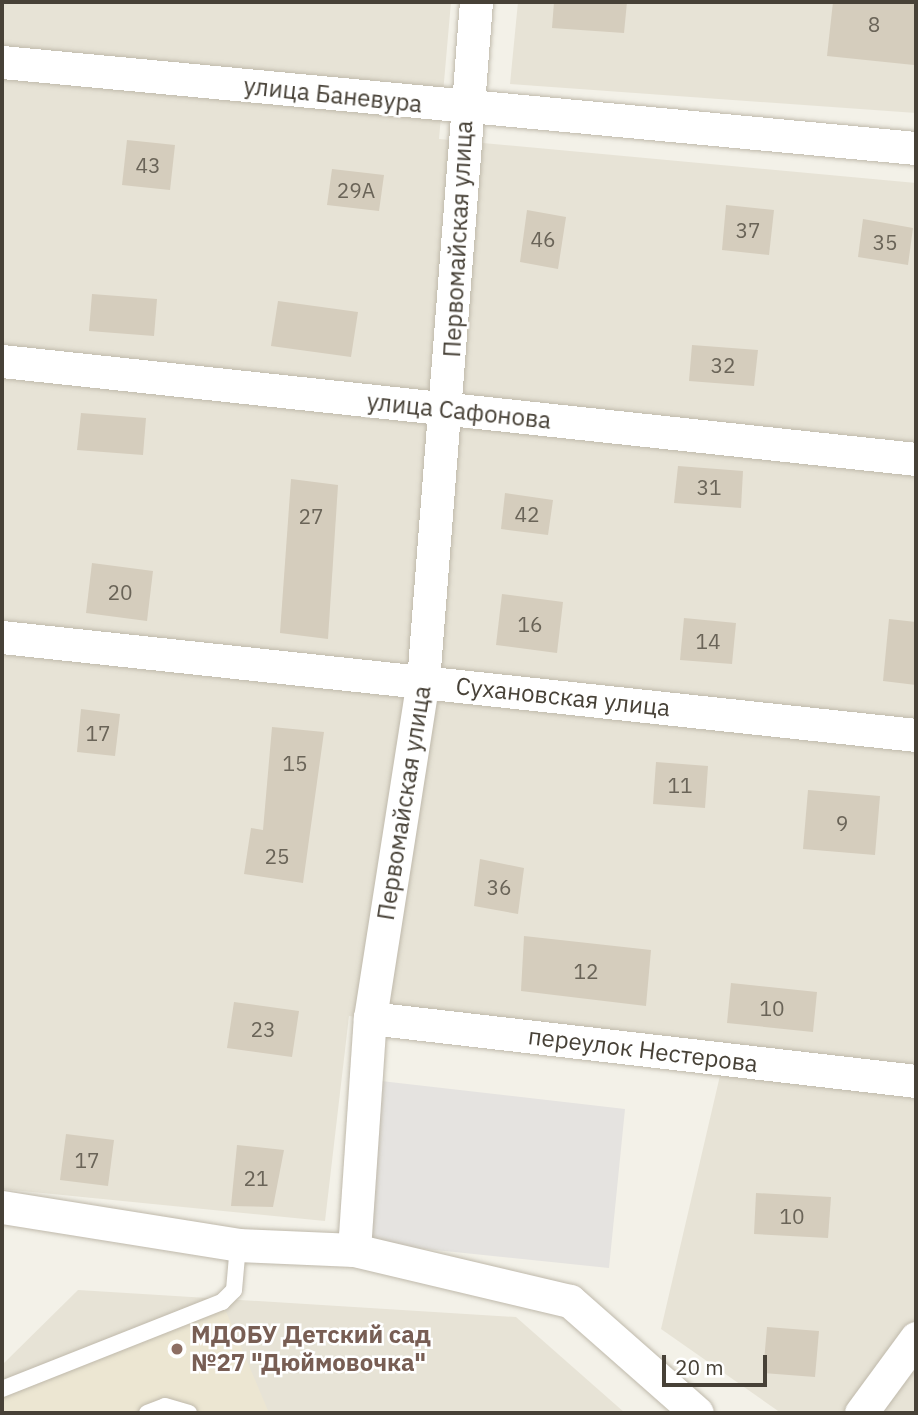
<!DOCTYPE html>
<meta charset="utf-8">
<style>
body{margin:0}
#map{position:relative;width:918px;height:1415px;overflow:hidden;background:#f3f1e8;font-family:"IBM Plex Sans",sans-serif}
div>[style]{position:absolute}
[style*='--x']{left:calc(var(--x)*1px);top:calc(var(--y)*1px);width:calc(var(--w)*1px);rotate:calc(var(--a)*1deg)}
.residential>*{inset:0;background:#e7e3d6}
.education>*{inset:0;background:#ece6d2}
.parking>*{inset:0;background:#e5e3e0}
.building>*{inset:0;background:#d5cdbd}
.roads{filter:drop-shadow(0 0 2px #bfb9ab) drop-shadow(0 0 2px #bfb9ab)}
.lane>*{height:16px;margin:-8px;padding:0 8px;transform-origin:8px;border-radius:8px;background:#fff}
.street>*{height:33px;margin:-16.5px;padding:0 16.5px;transform-origin:16.5px;border-radius:16.5px;background:#fff}
.dots>*{width:19px;height:19px;translate:-50% -50%;box-sizing:border-box;border:4px solid #fff;border-radius:50%}
span{translate:-50% -50%;white-space:nowrap;text-align:center;line-height:1.15;-webkit-text-stroke:5px #fff;paint-order:stroke}
.number-label{font-size:21px;color:#6a6458}
.number-label span{-webkit-text-stroke-width:0}
.street-label{font-size:24px;color:#474137}
.education-label{font-size:24px;color:#785e54;font-weight:700}
.left{translate:0 -50%;text-align:left}
.frame{position:absolute;inset:0;border:4px solid #474137;pointer-events:none}
.scale{position:absolute;left:662px;top:1355px;width:105px;height:32px;box-sizing:border-box;border:4px solid #474137;border-top:0;padding-left:9px;font-size:21px;line-height:24px;white-space:nowrap;color:#474137;-webkit-text-stroke:5px #fff;paint-order:stroke}
</style>
<div id="map">
<div class="residential">
<i style="clip-path:polygon(2px 2px,451px 2px,439px 139px,916px 183px,916px 1413px,781px 1413px,661px 1329px,722px 1067px,349px 1016px,325px 1221px,2px 1189px)"></i>
<i style="clip-path:polygon(518px 2px,916px 2px,916px 113px,510px 84px)"></i>
<i style="clip-path:polygon(78px 1290px,516px 1317px,625px 1413px,2px 1413px,2px 1365px)"></i>
</div>
<div class="education">
<i style="clip-path:polygon(222px 1302px,269px 1413px,2px 1413px,2px 1396px)"></i>
</div>
<div class="parking">
<i style="clip-path:polygon(381px 1081px,625px 1109px,609px 1268px,367px 1243px)"></i>
</div>
<div class="building">
<i style="clip-path:polygon(554px 2px,627px 2px,624px 33px,552px 28px)"></i>
<i style="clip-path:polygon(833px 2px,916px 2px,914px 65px,827px 56px)"></i>
<i style="clip-path:polygon(127px 140px,175px 145px,170px 190px,122px 185px)"></i>
<i style="clip-path:polygon(332px 169px,384px 175px,379px 211px,327px 205px)"></i>
<i style="clip-path:polygon(726px 205px,774px 210px,769px 255px,722px 250px)"></i>
<i style="clip-path:polygon(527px 210px,566px 217px,558px 269px,520px 262px)"></i>
<i style="clip-path:polygon(863px 219px,913px 228px,908px 265px,858px 257px)"></i>
<i style="clip-path:polygon(92px 294px,157px 299px,154px 336px,89px 331px)"></i>
<i style="clip-path:polygon(278px 301px,358px 312px,351px 357px,271px 346px)"></i>
<i style="clip-path:polygon(692px 345px,758px 350px,754px 386px,689px 381px)"></i>
<i style="clip-path:polygon(81px 413px,146px 418px,143px 455px,77px 450px)"></i>
<i style="clip-path:polygon(678px 466px,743px 471px,741px 508px,674px 503px)"></i>
<i style="clip-path:polygon(291px 479px,338px 485px,328px 639px,280px 633px)"></i>
<i style="clip-path:polygon(505px 493px,553px 500px,548px 535px,501px 529px)"></i>
<i style="clip-path:polygon(92px 563px,153px 571px,147px 621px,86px 613px)"></i>
<i style="clip-path:polygon(502px 594px,563px 602px,557px 653px,496px 645px)"></i>
<i style="clip-path:polygon(684px 618px,736px 623px,732px 664px,680px 660px)"></i>
<i style="clip-path:polygon(889px 619px,916px 622px,916px 685px,883px 681px)"></i>
<i style="clip-path:polygon(81px 709px,120px 714px,115px 756px,77px 752px)"></i>
<i style="clip-path:polygon(272px 727px,324px 732px,303px 883px,244px 874px,251px 828px,263px 830px)"></i>
<i style="clip-path:polygon(656px 762px,708px 766px,705px 808px,653px 804px)"></i>
<i style="clip-path:polygon(808px 790px,880px 796px,875px 855px,803px 849px)"></i>
<i style="clip-path:polygon(480px 859px,524px 868px,518px 914px,474px 906px)"></i>
<i style="clip-path:polygon(524px 936px,651px 950px,646px 1006px,521px 991px)"></i>
<i style="clip-path:polygon(731px 983px,817px 992px,813px 1032px,727px 1023px)"></i>
<i style="clip-path:polygon(234px 1002px,299px 1011px,292px 1057px,227px 1048px)"></i>
<i style="clip-path:polygon(66px 1134px,114px 1140px,108px 1186px,60px 1180px)"></i>
<i style="clip-path:polygon(237px 1145px,284px 1150px,273px 1207px,231px 1206px)"></i>
<i style="clip-path:polygon(756px 1193px,831px 1197px,828px 1238px,754px 1234px)"></i>
<i style="clip-path:polygon(767px 1327px,819px 1331px,815px 1377px,763px 1373px)"></i>
</div>
<div class="roads">
<div class="lane">
<i style="--x:2;--y:1389;--w:237;--a:-21.6"></i>
<i style="--x:222;--y:1302;--w:17;--a:-45"></i>
<i style="--x:234;--y:1290;--w:45;--a:-84.9"></i>
<i style="--x:147;--y:1413;--w:19;--a:-21"></i>
<i style="--x:165;--y:1406;--w:25;--a:16"></i>
</div>
<div class="street">
<i style="--x:2;--y:62;--w:918;--a:5.38"></i>
<i style="--x:2;--y:361;--w:919;--a:6.12"></i>
<i style="--x:2;--y:637;--w:919;--a:6.12"></i>
<i style="--x:370;--y:1018;--w:550;--a:6.58"></i>
<i style="--x:2;--y:1207;--w:239;--a:9.1"></i>
<i style="--x:238;--y:1245;--w:116;--a:2.5"></i>
<i style="--x:354;--y:1250;--w:222;--a:13.3"></i>
<i style="--x:570;--y:1301;--w:169;--a:41.4"></i>
<i style="--x:354;--y:1250;--w:233;--a:-86.1"></i>
<i style="--x:370;--y:1018;--w:341;--a:-81.1"></i>
<i style="--x:423;--y:681;--w:681;--a:-85.54"></i>
<i style="--x:861;--y:1413;--w:93;--a:-53.7"></i>
</div>
</div>
<div class="dots">
<i style="left:177px;top:1349px;background:#8d6e63"></i>
</div>
<div class="number-label">
<span style="left:874px;top:24px">8</span>
<span style="left:148px;top:165px">43</span>
<span style="left:356px;top:190px">29А</span>
<span style="left:748px;top:230px">37</span>
<span style="left:543px;top:239px">46</span>
<span style="left:885px;top:242px">35</span>
<span style="left:723px;top:365px">32</span>
<span style="left:709px;top:487px">31</span>
<span style="left:527px;top:514px">42</span>
<span style="left:311px;top:516px">27</span>
<span style="left:120px;top:592px">20</span>
<span style="left:530px;top:624px">16</span>
<span style="left:708px;top:641px">14</span>
<span style="left:98px;top:733px">17</span>
<span style="left:295px;top:763px">15</span>
<span style="left:680px;top:785px">11</span>
<span style="left:842px;top:823px">9</span>
<span style="left:277px;top:856px">25</span>
<span style="left:499px;top:887px">36</span>
<span style="left:586px;top:971px">12</span>
<span style="left:772px;top:1008px">10</span>
<span style="left:263px;top:1029px">23</span>
<span style="left:87px;top:1160px">17</span>
<span style="left:256px;top:1178px">21</span>
<span style="left:792px;top:1216px">10</span>
</div>
<div class="street-label">
<span style="left:333px;top:95px;rotate:6deg">улица Баневура</span>
<span style="left:458px;top:239px;rotate:-87deg">Первомайская улица</span>
<span style="left:459px;top:411px;rotate:6deg">улица Сафонова</span>
<span style="left:563px;top:697px;rotate:6deg">Сухановская улица</span>
<span style="left:404px;top:803px;rotate:-81deg">Первомайская улица</span>
<span style="left:643px;top:1050px;rotate:7deg">переулок Нестерова</span>
</div>
<div class="education-label">
<span class="left" style="left:191px;top:1349px">МДОБУ Детский сад<br>№27 "Дюймовочка"</span>
</div>
<div class="frame"></div>
<div class="scale">20 m</div>
</div>
